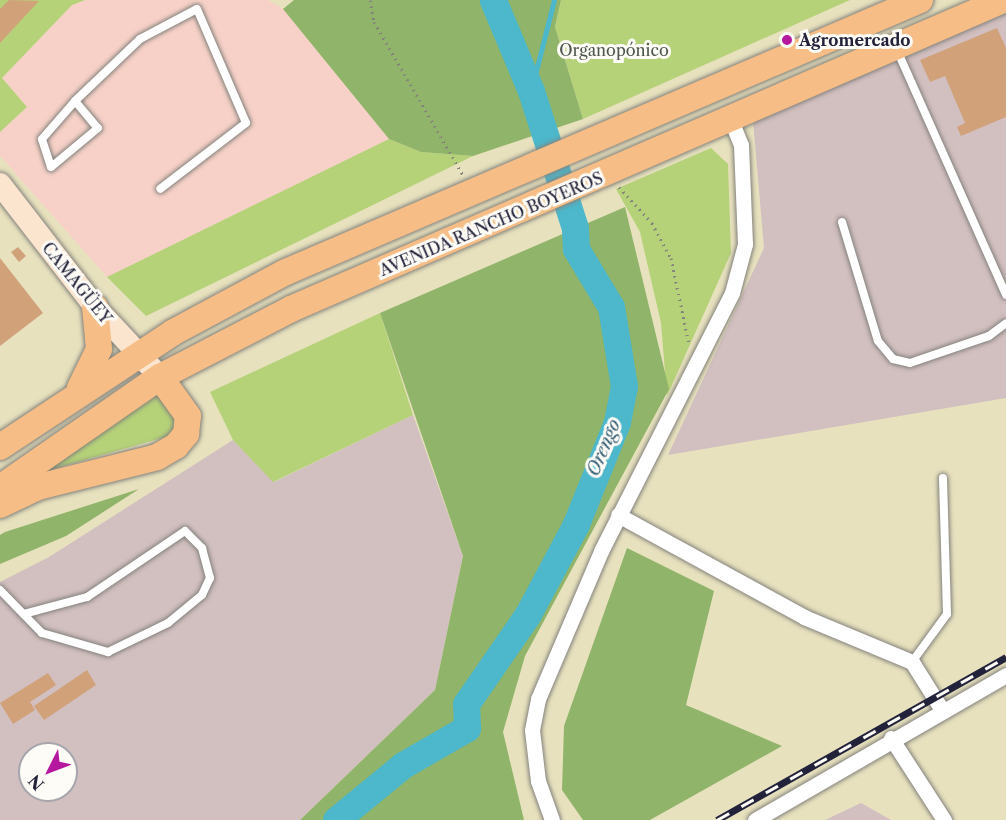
<!DOCTYPE html>
<meta charset="utf-8">
<style>
body{margin:0}
#map{position:relative;width:1006px;height:820px;overflow:hidden;background:#e7e1be;font-family:"Libre Caslon Text",serif}
div>[style]{position:absolute}
[style*='--x']{left:calc(var(--x)*1px);top:calc(var(--y)*1px);width:calc(var(--w)*1px);rotate:calc(var(--a)*1deg)}
.built>*{inset:0;background:#f7d1c8}
.industrial>*{inset:0;background:#d2bfc0}
.green>*{inset:0;background:#b5d279}
.forest>*{inset:0;background:#90b469}
.stream>*{height:4.5px;margin:-2.25px;padding:0 2.25px;transform-origin:2.25px;border-radius:2.25px;background:#4db7cb}
.river>*{height:27px;margin:-13.5px;padding:0 13.5px;transform-origin:13.5px;border-radius:13.5px;background:#4db7cb}
.building>*{inset:0;background:#d1a27a}
.path>*{height:3px;margin-top:-1.5px;transform-origin:0;background:repeating-linear-gradient(90deg,#84827c 0 1.5px,transparent 0 6px)}
.roads{filter:drop-shadow(0 0 2px #84827c) drop-shadow(0 0 2px #84827c)}
.service>*{height:8px;margin:-4px;padding:0 4px;transform-origin:4px;border-radius:4px;background:#fff}
.minor>*{height:15px;margin:-7.5px;padding:0 7.5px;transform-origin:7.5px;border-radius:7.5px;background:#fff}
.secondary>*{height:22px;margin:-11px;padding:0 11px;transform-origin:11px;border-radius:11px;background:#fbe5cf}
.trunk>*{height:26px;margin:-13px;padding:0 13px;transform-origin:13px;border-radius:13px;background:#f6be86}
.rail>*{height:7px;margin-top:-3.5px;transform-origin:0;background:repeating-linear-gradient(90deg,#fdfcf7 0 14px,#22223b 0 28px);box-sizing:border-box;border-block:2px solid #22223b}
.dots>*{width:16px;height:16px;translate:-50% -50%;box-sizing:border-box;border:3px solid #fdfcf7;border-radius:50%}
span{translate:-50% -50%;white-space:nowrap;text-align:center;line-height:1.15;-webkit-text-stroke:6px #fdfcf7;paint-order:stroke}
.poi-label{font-size:16px;color:#22223b;font-weight:700}
.left{translate:0 -50%;text-align:left}
.park-label{font-size:16px;color:#4e574e}
.street-label{font-size:16px;color:#22223b}
.water-label{font-size:18px;color:#335e75;font-style:italic}
.north{position:absolute;left:18px;top:742px;width:60px;height:60px;box-sizing:border-box;background:#fdfcf7;border:2px solid #a5a5ac;border-radius:50%;rotate:228deg;font-size:16px;font-weight:700;line-height:24px;text-align:center;color:#22223b}
.north::after{content:'';display:block;margin:auto;width:21px;height:27px;background:#b5179e;clip-path:polygon(50% 0,100% 100%,50% 72%,0 100%)}
</style>
<div id="map">
<div class="built">
<i style="clip-path:polygon(85px 0,268px 0,283px 9px,389px 139px,107px 277px,0 156px,0 132px,27px 107px,2px 78px,72px 5px)"></i>
</div>
<div class="industrial">
<i style="clip-path:polygon(1006px 10px,1006px 398px,668px 455px,764px 248px,753px 121px)"></i>
<i style="clip-path:polygon(evenodd,413px 415px,463px 556px,435px 690px,300px 820px,0 820px,0 582px,49px 557px,233px 440px,274px 482px,413px 415px,30px 754px,66px 754px,66px 790px,30px 790px,30px 754px)"></i>
<i style="clip-path:polygon(861px 803px,891px 820px,825px 820px)"></i>
</div>
<div class="green">
<i style="clip-path:polygon(0 0,85px 0,72px 5px,2px 78px,27px 107px,0 132px)"></i>
<i style="clip-path:polygon(561px 0,850px 0,583px 119px,555px 27px)"></i>
<i style="clip-path:polygon(389px 139px,421px 152px,473px 156px,146px 316px,107px 277px)"></i>
<i style="clip-path:polygon(711px 148px,728px 164px,731px 253px,667px 396px,661px 323px,640px 232px,616px 189px)"></i>
<i style="clip-path:polygon(380px 313px,413px 415px,273px 482px,233px 440px,210px 392px)"></i>
<i style="clip-path:polygon(160px 393px,173px 406px,176px 426px,169px 436px,42px 472px,151px 394px)"></i>
</div>
<div class="forest">
<i style="clip-path:polygon(294px 0,561px 0,555px 27px,583px 119px,473px 156px,421px 152px,389px 139px,283px 9px)"></i>
<i style="clip-path:polygon(625px 207px,669px 389px,525px 656px,503px 732px,524px 820px,300px 820px,435px 690px,463px 556px,380px 313px)"></i>
<i style="clip-path:polygon(139px 489px,66px 536px,0 564px,0 535px,5px 532px)"></i>
<i style="clip-path:polygon(627px 548px,714px 591px,686px 705px,782px 746px,650px 820px,583px 820px,562px 790px,564px 726px)"></i>
</div>
<div class="stream">
<i style="--x:531;--y:91;--w:94;--a:-75.8"></i>
</div>
<div class="river">
<i style="--x:336;--y:820;--w:87;--a:-39.4"></i>
<i style="--x:403;--y:765;--w:74;--a:-30"></i>
<i style="--x:467;--y:728;--w:24;--a:-92"></i>
<i style="--x:466;--y:704;--w:109;--a:-55.4"></i>
<i style="--x:528;--y:614;--w:102;--a:-61.9"></i>
<i style="--x:576;--y:524;--w:110;--a:-68.1"></i>
<i style="--x:617;--y:422;--w:37;--a:-79"></i>
<i style="--x:624;--y:386;--w:80;--a:-99.3"></i>
<i style="--x:611;--y:307;--w:68;--a:-121.1"></i>
<i style="--x:576;--y:249;--w:21;--a:-93"></i>
<i style="--x:575;--y:228;--w:144;--a:-107.8"></i>
<i style="--x:531;--y:91;--w:99;--a:-112.7"></i>
</div>
<div class="building">
<i style="clip-path:polygon(9px 0,39px 1px,0 43px,0 9px)"></i>
<i style="clip-path:polygon(997px 28px,1006px 48px,1006px 117px,961px 136px,957px 127px,965px 123px,945px 76px,930px 82px,920px 60px)"></i>
<i style="clip-path:polygon(18px 247px,26px 256px,19px 262px,11px 252px)"></i>
<i style="clip-path:polygon(0 258px,43px 313px,0 346px)"></i>
<i style="clip-path:polygon(87px 670px,96px 685px,44px 720px,34px 706px)"></i>
<i style="clip-path:polygon(48px 673px,56px 685px,30px 702px,35px 710px,13px 724px,0 703px)"></i>
</div>
<div class="path">
<i style="--x:370;--y:0;--w:22;--a:80"></i>
<i style="--x:374;--y:22;--w:177;--a:59.8"></i>
<i style="--x:619;--y:187;--w:49;--a:47.5"></i>
<i style="--x:652;--y:223;--w:40;--a:62"></i>
<i style="--x:671;--y:258;--w:88;--a:78.2"></i>
</div>
<div class="roads">
<div class="service">
<i style="--x:897;--y:50;--w:268;--a:66"></i>
<i style="--x:75;--y:101;--w:35;--a:50"></i>
<i style="--x:98;--y:128;--w:61;--a:140.3"></i>
<i style="--x:51;--y:167;--w:29;--a:-108"></i>
<i style="--x:42;--y:139;--w:50;--a:-49"></i>
<i style="--x:75;--y:101;--w:90;--a:-43.6"></i>
<i style="--x:140;--y:39;--w:64;--a:-27.8"></i>
<i style="--x:197;--y:9;--w:124;--a:66.7"></i>
<i style="--x:246;--y:123;--w:108;--a:142.5"></i>
<i style="--x:842;--y:222;--w:124;--a:73.2"></i>
<i style="--x:878;--y:341;--w:23;--a:50"></i>
<i style="--x:893;--y:359;--w:17;--a:13"></i>
<i style="--x:910;--y:363;--w:83;--a:-18.9"></i>
<i style="--x:989;--y:336;--w:21;--a:-37"></i>
<i style="--x:0;--y:590;--w:60;--a:45.7"></i>
<i style="--x:42;--y:633;--w:69;--a:16.1"></i>
<i style="--x:108;--y:652;--w:67;--a:-25.8"></i>
<i style="--x:168;--y:623;--w:44;--a:-39.5"></i>
<i style="--x:202;--y:595;--w:19;--a:-65"></i>
<i style="--x:210;--y:578;--w:31;--a:-105"></i>
<i style="--x:202;--y:548;--w:24;--a:-135"></i>
<i style="--x:185;--y:531;--w:118;--a:146"></i>
<i style="--x:87;--y:597;--w:65;--a:164.9"></i>
<i style="--x:912;--y:662;--w:59;--a:-53.9"></i>
<i style="--x:947;--y:614;--w:136;--a:-91.7"></i>
</div>
<div class="minor">
<i style="--x:618;--y:515;--w:212;--a:28.7"></i>
<i style="--x:804;--y:617;--w:117;--a:22.6"></i>
<i style="--x:912;--y:662;--w:57;--a:58"></i>
<i style="--x:891;--y:738;--w:98;--a:57.1"></i>
<i style="--x:552;--y:820;--w:41;--a:-109.7"></i>
<i style="--x:538;--y:781;--w:51;--a:-96.7"></i>
<i style="--x:532;--y:730;--w:32;--a:-79"></i>
<i style="--x:538;--y:699;--w:161;--a:-66.9"></i>
<i style="--x:601;--y:551;--w:289;--a:-63.1"></i>
<i style="--x:732;--y:293;--w:51;--a:-75.1"></i>
<i style="--x:745;--y:244;--w:99;--a:-92.3"></i>
<i style="--x:741;--y:145;--w:27;--a:-112"></i>
<i style="--x:755;--y:820;--w:290;--a:-30"></i>
</div>
<div class="secondary">
<i style="--x:0;--y:184;--w:155;--a:52.3"></i>
<i style="--x:95;--y:307;--w:96;--a:47.1"></i>
</div>
<div class="trunk">
<i style="--x:80;--y:388;--w:43;--a:-64"></i>
<i style="--x:99;--y:349;--w:42;--a:-95.4"></i>
<i style="--x:0;--y:447;--w:206;--a:-33.5"></i>
<i style="--x:172;--y:333;--w:129;--a:-28.2"></i>
<i style="--x:286;--y:272;--w:690;--a:-23.22"></i>
<i style="--x:0;--y:488;--w:195;--a:-34.8"></i>
<i style="--x:160;--y:377;--w:148;--a:-27.4"></i>
<i style="--x:291;--y:309;--w:776;--a:-23.46"></i>
<i style="--x:0;--y:505;--w:42;--a:-25.3"></i>
<i style="--x:38;--y:487;--w:123;--a:-14.1"></i>
<i style="--x:157;--y:457;--w:22;--a:-30"></i>
<i style="--x:176;--y:446;--w:16;--a:-50"></i>
<i style="--x:186;--y:434;--w:18;--a:-84"></i>
<i style="--x:188;--y:416;--w:48;--a:-125.7"></i>
</div>
</div>
<div class="rail">
<i style="--x:717;--y:820;--w:332;--a:-29.4"></i>
</div>
<div class="dots">
<i style="left:787px;top:40px;background:#b5179e"></i>
</div>
<div class="poi-label">
<span class="left" style="left:799px;top:40px">Agromercado</span>
</div>
<div class="park-label">
<span style="left:614px;top:50px">Organopónico</span>
</div>
<div class="street-label">
<span style="left:491px;top:224px;rotate:-23deg">AVENIDA RANCHO BOYEROS</span>
<span style="left:77px;top:283px;rotate:51deg">CAMAGÜEY</span>
</div>
<div class="water-label">
<span style="left:604px;top:448px;rotate:-67deg">Orengo</span>
</div>
<div class="north">N</div>
</div>
